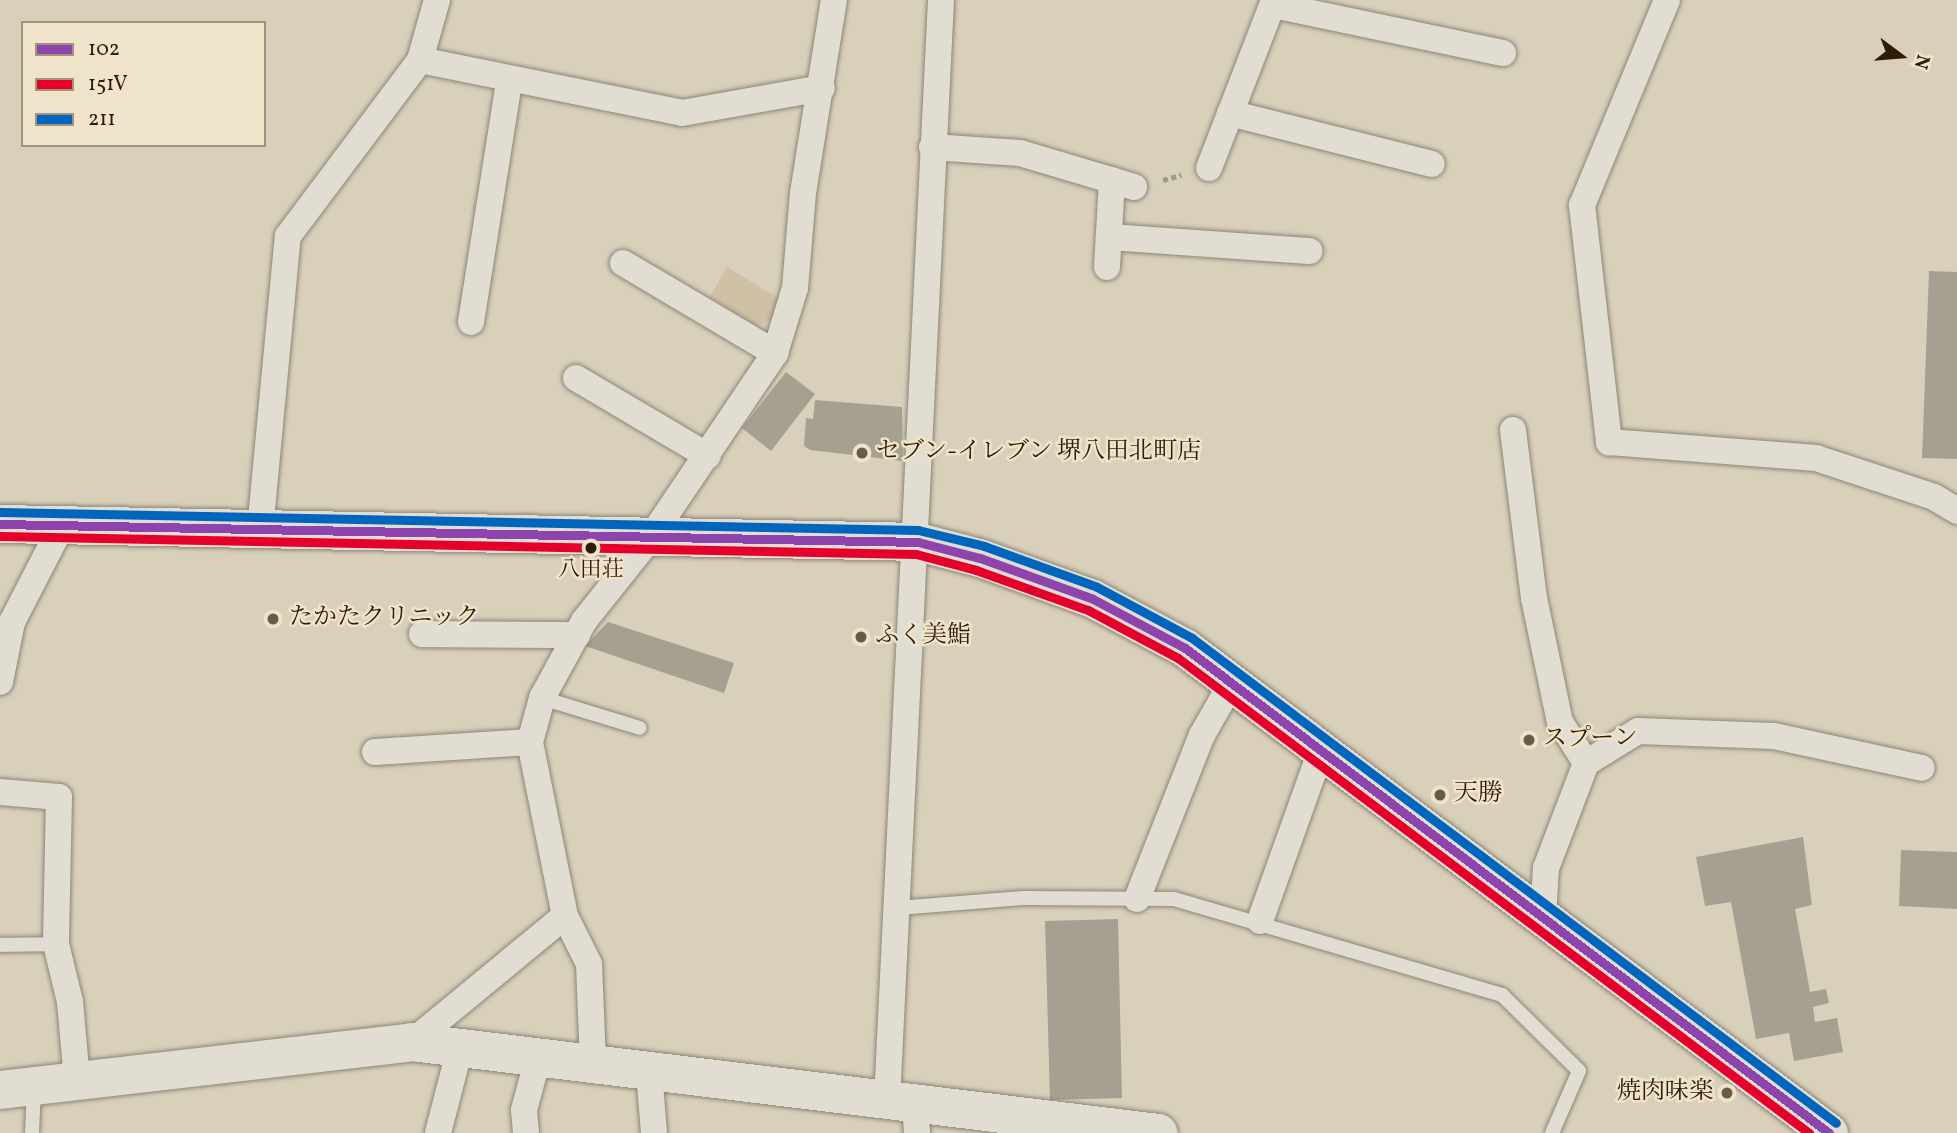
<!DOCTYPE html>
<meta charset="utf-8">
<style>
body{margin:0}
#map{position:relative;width:1957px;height:1133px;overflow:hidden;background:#d9d0bb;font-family:Vollkorn,"Noto Serif JP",serif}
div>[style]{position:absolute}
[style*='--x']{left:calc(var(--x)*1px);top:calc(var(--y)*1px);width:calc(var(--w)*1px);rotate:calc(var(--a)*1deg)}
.green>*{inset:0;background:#cfc1a4}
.building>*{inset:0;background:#a7a090}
.path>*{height:4.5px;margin-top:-2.25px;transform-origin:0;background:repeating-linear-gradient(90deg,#9f9a90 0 5px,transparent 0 8.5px)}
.roads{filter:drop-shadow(0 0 2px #8d8576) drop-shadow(0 0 2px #8d8576)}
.lane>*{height:14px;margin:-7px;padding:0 7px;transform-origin:7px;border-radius:7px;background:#e2ddd2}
.street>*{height:26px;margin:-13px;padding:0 13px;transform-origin:13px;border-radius:13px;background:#e2ddd2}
.secondary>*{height:38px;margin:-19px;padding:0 19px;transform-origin:19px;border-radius:19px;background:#e2ddd2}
.bus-1>*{height:9px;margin:-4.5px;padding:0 4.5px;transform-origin:4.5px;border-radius:4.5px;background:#8e44ad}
.bus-2>*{height:9px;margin:-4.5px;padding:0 4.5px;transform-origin:4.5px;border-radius:4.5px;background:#e4002b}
.bus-3>*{height:9px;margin:-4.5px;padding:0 4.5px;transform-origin:4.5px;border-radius:4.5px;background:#0065bd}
.dots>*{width:19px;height:19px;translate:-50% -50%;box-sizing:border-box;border:4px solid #efe3ca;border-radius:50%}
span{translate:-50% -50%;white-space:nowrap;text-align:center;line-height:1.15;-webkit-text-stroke:5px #efe3ca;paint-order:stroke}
.bus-label{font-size:22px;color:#2f1c05}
.poi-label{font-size:24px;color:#2f1c05}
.left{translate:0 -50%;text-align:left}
.right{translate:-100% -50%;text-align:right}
.legend{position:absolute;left:21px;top:21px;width:245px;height:126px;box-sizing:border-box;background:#efe3ca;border:2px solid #a2937b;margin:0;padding:9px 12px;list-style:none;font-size:21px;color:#2f1c05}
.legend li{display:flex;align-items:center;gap:14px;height:35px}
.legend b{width:35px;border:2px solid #a2937b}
.north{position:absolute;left:1866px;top:21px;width:70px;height:70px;-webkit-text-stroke:5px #efe3ca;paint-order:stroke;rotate:106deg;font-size:19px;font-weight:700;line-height:28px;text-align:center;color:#2f1c05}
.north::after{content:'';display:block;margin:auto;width:24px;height:32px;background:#2f1c05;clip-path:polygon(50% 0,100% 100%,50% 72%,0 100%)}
</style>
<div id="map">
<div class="green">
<i style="clip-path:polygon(727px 267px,780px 299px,773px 319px,757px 326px,710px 297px)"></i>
</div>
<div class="building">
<i style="clip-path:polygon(1929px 271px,1957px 272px,1957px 459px,1922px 458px)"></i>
<i style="clip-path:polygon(786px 372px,815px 394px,771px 451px,742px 428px)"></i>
<i style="clip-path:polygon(815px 400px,902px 407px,903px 461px,810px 450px,804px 446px,806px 418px,813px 419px)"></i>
<i style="clip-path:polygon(608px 622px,734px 663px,724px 693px,585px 646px)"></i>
<i style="clip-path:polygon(1803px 837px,1812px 905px,1795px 909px,1810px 992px,1826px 989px,1829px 1003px,1813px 1007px,1815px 1022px,1837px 1018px,1843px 1052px,1794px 1061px,1789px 1033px,1756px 1039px,1731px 902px,1705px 906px,1696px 857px)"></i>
<i style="clip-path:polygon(1901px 850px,1957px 852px,1957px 909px,1899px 906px)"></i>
<i style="clip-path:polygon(1118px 919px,1122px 1098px,1050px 1100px,1045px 921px)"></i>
</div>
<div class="path">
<i style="--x:1163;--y:180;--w:19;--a:-16"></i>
</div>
<div class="roads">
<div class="lane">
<i style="--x:542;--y:698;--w:102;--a:17"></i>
<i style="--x:898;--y:908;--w:125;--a:-4.6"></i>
<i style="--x:1023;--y:898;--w:151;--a:0.4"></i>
<i style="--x:1174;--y:899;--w:342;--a:16.3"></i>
<i style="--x:1502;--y:995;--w:108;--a:44.6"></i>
<i style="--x:1579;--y:1071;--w:68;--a:113.5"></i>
<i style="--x:0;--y:945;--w:56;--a:-1"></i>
<i style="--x:32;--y:1133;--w:46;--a:-87.5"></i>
</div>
<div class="street">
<i style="--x:1667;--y:0;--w:222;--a:112.5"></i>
<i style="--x:1582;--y:205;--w:239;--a:83.5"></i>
<i style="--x:1609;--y:442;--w:208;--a:4.4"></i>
<i style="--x:1816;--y:458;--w:124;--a:18.3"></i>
<i style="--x:1934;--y:497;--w:27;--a:31"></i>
<i style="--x:1273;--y:5;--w:235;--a:11.8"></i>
<i style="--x:420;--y:60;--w:267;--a:11.4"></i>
<i style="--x:682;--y:113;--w:142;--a:-10.1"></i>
<i style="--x:1230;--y:113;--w:208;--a:14.2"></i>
<i style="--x:932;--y:147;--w:88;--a:3.9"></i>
<i style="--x:1020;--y:153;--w:119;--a:16.6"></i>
<i style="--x:1209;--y:168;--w:180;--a:-68.8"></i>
<i style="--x:1109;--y:237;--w:201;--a:4"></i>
<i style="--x:623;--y:263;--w:177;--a:30.6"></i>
<i style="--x:1107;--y:267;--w:87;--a:-86.7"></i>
<i style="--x:471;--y:322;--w:244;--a:-81"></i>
<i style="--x:576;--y:378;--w:153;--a:30.6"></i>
<i style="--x:1513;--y:430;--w:169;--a:82.9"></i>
<i style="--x:1534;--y:598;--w:127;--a:78.2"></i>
<i style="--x:1560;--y:722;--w:49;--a:57.6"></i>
<i style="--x:260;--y:530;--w:295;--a:-84.6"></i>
<i style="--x:288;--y:236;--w:220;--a:-53.1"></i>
<i style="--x:420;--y:60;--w:62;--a:-74.2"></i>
<i style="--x:422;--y:634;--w:155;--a:0.4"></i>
<i style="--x:0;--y:682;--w:61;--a:-78.7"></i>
<i style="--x:12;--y:622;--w:109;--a:-62.7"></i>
<i style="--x:375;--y:752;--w:155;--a:-3.7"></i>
<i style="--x:0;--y:792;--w:59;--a:4.8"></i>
<i style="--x:59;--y:797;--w:147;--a:91.2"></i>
<i style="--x:56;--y:944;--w:60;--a:76.4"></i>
<i style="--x:70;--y:1002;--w:78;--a:84.9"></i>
<i style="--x:1137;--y:899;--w:176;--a:-68.4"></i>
<i style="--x:1202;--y:735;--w:56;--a:-60.3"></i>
<i style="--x:565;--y:916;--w:54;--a:63.4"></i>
<i style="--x:589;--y:964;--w:101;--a:87.7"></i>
<i style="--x:1543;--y:918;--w:50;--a:-86.6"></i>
<i style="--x:1546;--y:868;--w:112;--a:-69.1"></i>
<i style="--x:1586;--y:763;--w:61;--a:-31.6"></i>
<i style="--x:1638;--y:731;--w:136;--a:2.1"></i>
<i style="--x:1774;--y:736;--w:151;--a:12.2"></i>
<i style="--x:1260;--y:921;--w:178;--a:-70.3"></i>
<i style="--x:412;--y:1042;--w:198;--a:-39.5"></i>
<i style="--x:565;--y:916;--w:177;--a:-101.4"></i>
<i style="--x:530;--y:742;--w:46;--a:-74.7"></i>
<i style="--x:542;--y:698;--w:88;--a:-61.4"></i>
<i style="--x:584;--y:621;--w:107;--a:-51.4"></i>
<i style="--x:651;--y:537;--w:222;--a:-56"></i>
<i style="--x:775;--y:353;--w:68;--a:-72.9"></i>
<i style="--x:795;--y:288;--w:95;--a:-85.2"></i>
<i style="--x:803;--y:193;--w:195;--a:-80.9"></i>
<i style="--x:649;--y:1071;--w:62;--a:85.4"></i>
<i style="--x:887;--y:1100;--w:1101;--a:-87.19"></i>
<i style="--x:915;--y:1104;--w:29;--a:86"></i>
<i style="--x:438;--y:1133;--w:88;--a:-75.5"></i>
<i style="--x:526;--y:1133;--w:23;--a:-95"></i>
<i style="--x:524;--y:1110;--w:54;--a:-74.9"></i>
</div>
<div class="secondary">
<i style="--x:0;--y:524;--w:918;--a:1.12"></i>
<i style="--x:918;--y:542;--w:64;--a:14.5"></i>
<i style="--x:980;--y:558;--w:120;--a:19.9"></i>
<i style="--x:1093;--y:599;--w:104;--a:28"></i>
<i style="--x:1185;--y:648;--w:806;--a:36.98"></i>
<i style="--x:0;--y:1090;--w:415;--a:-6.6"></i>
<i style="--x:412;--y:1042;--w:752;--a:6.95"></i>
</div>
</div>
<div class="bus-1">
<i style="--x:0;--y:524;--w:918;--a:1.12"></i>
<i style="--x:918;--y:542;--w:64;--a:14.5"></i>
<i style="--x:980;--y:558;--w:120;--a:19.9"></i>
<i style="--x:1093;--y:599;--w:104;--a:28"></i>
<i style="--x:1185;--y:648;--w:806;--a:36.98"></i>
</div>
<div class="bus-2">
<i style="--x:0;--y:536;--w:916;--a:1.13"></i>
<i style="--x:916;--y:554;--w:62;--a:14.9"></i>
<i style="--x:976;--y:570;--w:119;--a:19.7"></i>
<i style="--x:1088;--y:610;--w:102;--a:28.1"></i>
<i style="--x:1178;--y:658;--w:790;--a:36.97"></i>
</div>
<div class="bus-3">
<i style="--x:0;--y:512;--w:918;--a:1.12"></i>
<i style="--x:918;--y:530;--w:68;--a:13.6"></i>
<i style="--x:984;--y:546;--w:120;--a:19.9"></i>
<i style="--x:1097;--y:587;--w:108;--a:28.2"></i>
<i style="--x:1192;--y:638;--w:806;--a:36.98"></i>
</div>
<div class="dots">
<i style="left:862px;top:453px;background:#6a5b45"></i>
<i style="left:591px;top:548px;background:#2f1c05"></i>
<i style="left:273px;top:619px;background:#6a5b45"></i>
<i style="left:861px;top:637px;background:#6a5b45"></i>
<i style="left:1529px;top:740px;background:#6a5b45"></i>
<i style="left:1440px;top:795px;background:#6a5b45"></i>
<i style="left:1727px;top:1093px;background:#6a5b45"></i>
</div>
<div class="bus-label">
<span style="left:591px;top:571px">八田荘</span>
</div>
<div class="poi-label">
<span class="left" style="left:876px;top:453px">セブン-イレブン 堺八田北町店</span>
<span class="left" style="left:289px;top:619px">たかたクリニック</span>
<span class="left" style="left:875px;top:637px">ふく美鮨</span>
<span class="left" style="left:1543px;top:740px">スプーン</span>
<span class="left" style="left:1454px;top:795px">天勝</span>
<span class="right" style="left:1713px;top:1093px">焼肉味楽</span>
</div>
<ul class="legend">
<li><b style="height:9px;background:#8e44ad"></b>102</li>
<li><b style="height:9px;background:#e4002b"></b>151V</li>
<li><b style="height:9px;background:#0065bd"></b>211</li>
</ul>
<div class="north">N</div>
</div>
